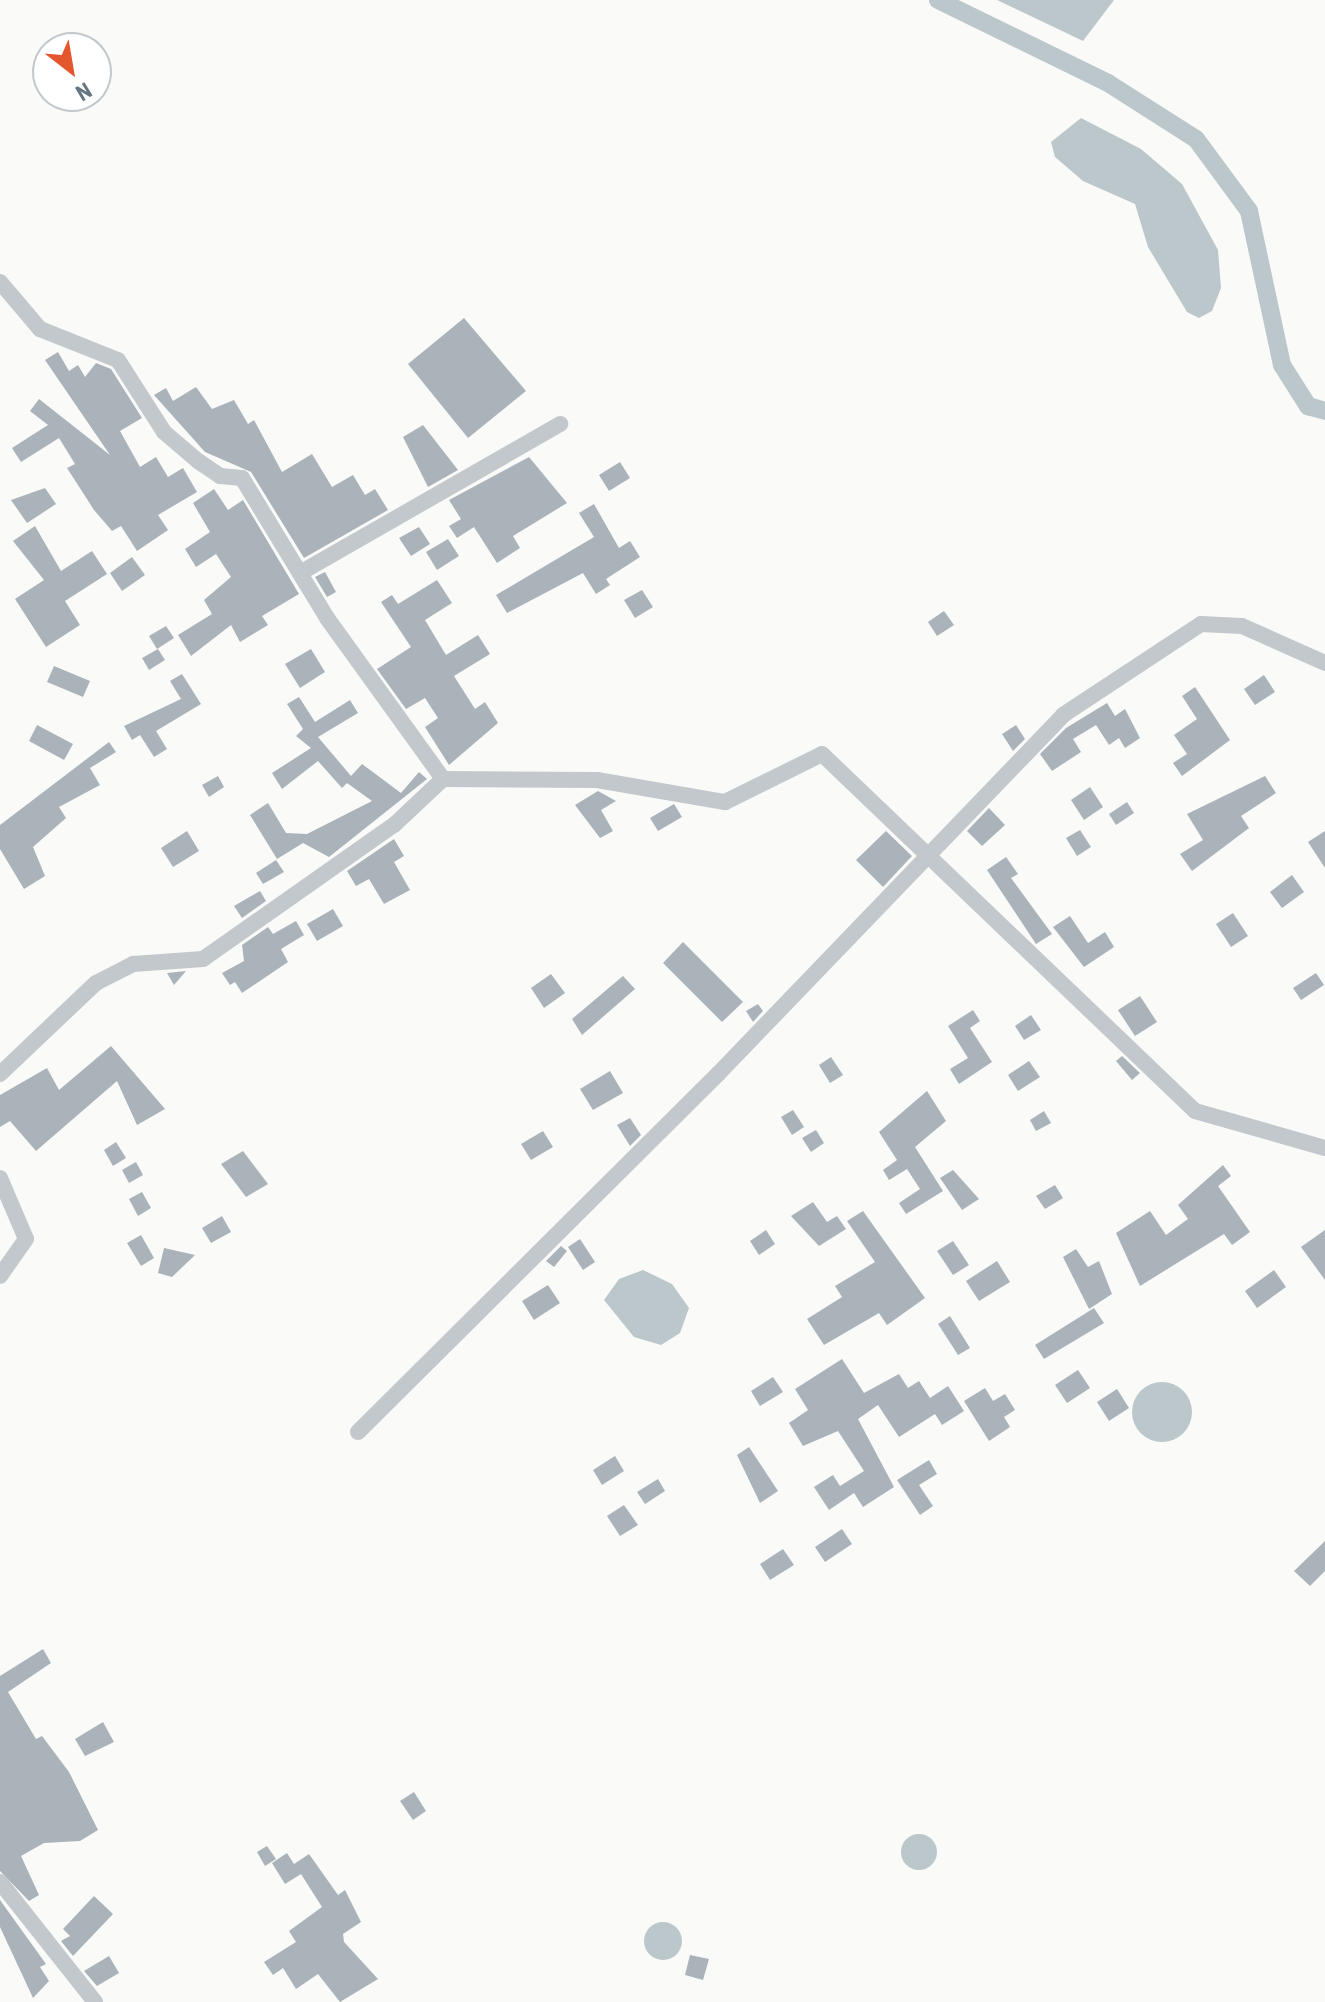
<!DOCTYPE html>
<style>
body{margin:0}
#map{position:relative;width:1325px;height:2002px;overflow:hidden;background:#fafaf8;font-family:"Roboto Condensed",sans-serif}
div>[style]{position:absolute}
[style*='--x']{left:calc(var(--x)*1px);top:calc(var(--y)*1px);width:calc(var(--w)*1px);rotate:calc(var(--a)*1deg)}
.water>*{inset:0;background:#bbc7cb}
.round{border-radius:50%}
.canal>*{height:18px;margin:-9px;padding:0 9px;transform-origin:9px;border-radius:9px;background:#bbc7cb}
.building>*{inset:0;background:#aab3b9}
.minor>*{height:16px;margin:-8px;padding:0 8px;transform-origin:8px;border-radius:8px;background:#c3c8cc}
span{translate:-50% -50%;white-space:nowrap;text-align:center;line-height:1.15;-webkit-text-stroke:8px #fff;paint-order:stroke}
.north{position:absolute;left:32px;top:32px;width:80px;height:80px;box-sizing:border-box;background:#fff;border:2px solid #c1c8cd;border-radius:50%;rotate:149deg;font-size:22px;font-weight:700;line-height:32px;text-align:center;color:#657683}
.north::after{content:'';display:block;margin:auto;width:28px;height:36px;background:#e4572e;clip-path:polygon(50% 0,100% 100%,50% 72%,0 100%)}
</style>
<div id="map">
<div class="water">
<i style="clip-path:polygon(997px 0,1114px 0,1083px 41px)"></i>
<i style="clip-path:polygon(1081px 118px,1141px 149px,1182px 184px,1218px 250px,1221px 288px,1212px 311px,1199px 318px,1187px 312px,1148px 247px,1135px 204px,1083px 181px,1055px 157px,1051px 142px)"></i>
<i style="clip-path:polygon(643px 1270px,672px 1284px,689px 1308px,680px 1333px,661px 1345px,634px 1337px,604px 1300px,619px 1279px)"></i>
<i class="round" style="left:1132px;top:1382px;width:60px;height:60px"></i>
<i class="round" style="left:901px;top:1834px;width:36px;height:36px"></i>
<i class="round" style="left:644px;top:1922px;width:38px;height:38px"></i>
</div>
<div class="canal">
<i style="--x:938;--y:0;--w:189;--a:26"></i>
<i style="--x:1108;--y:83;--w:104;--a:32.5"></i>
<i style="--x:1196;--y:139;--w:89;--a:53.6"></i>
<i style="--x:1249;--y:211;--w:157;--a:77.9"></i>
<i style="--x:1282;--y:365;--w:49;--a:57.6"></i>
<i style="--x:1308;--y:406;--w:18;--a:16"></i>
</div>
<div class="building">
<i style="clip-path:polygon(464px 318px,526px 391px,468px 438px,408px 364px)"></i>
<i style="clip-path:polygon(58px 352px,69px 371px,78px 365px,85px 377px,96px 363px,111px 369px,142px 418px,120px 431px,140px 467px,156px 457px,168px 477px,183px 468px,197px 492px,158px 515px,168px 530px,137px 551px,121px 526px,112px 531px,94px 510px,67px 468px,75px 464px,59px 438px,21px 462px,12px 448px,48px 425px,30px 411px,39px 399px,110px 455px,45px 360px)"></i>
<i style="clip-path:polygon(196px 387px,212px 409px,234px 400px,248px 424px,254px 420px,282px 472px,312px 454px,332px 487px,353px 475px,365px 495px,375px 489px,388px 510px,304px 558px,251px 472px,205px 452px,154px 395px,166px 388px,173px 401px)"></i>
<i style="clip-path:polygon(423px 425px,458px 470px,428px 487px,403px 437px)"></i>
<i style="clip-path:polygon(529px 457px,567px 503px,513px 536px,520px 548px,497px 563px,474px 527px,457px 538px,449px 526px,461px 519px,449px 500px)"></i>
<i style="clip-path:polygon(620px 462px,630px 478px,609px 491px,599px 475px)"></i>
<i style="clip-path:polygon(45px 488px,56px 504px,27px 523px,11px 500px)"></i>
<i style="clip-path:polygon(214px 489px,228px 510px,243px 500px,299px 594px,262px 616px,268px 625px,240px 642px,231px 625px,191px 656px,178px 635px,212px 614px,204px 600px,231px 577px,216px 554px,196px 567px,185px 549px,210px 532px,193px 503px)"></i>
<i style="clip-path:polygon(594px 504px,619px 548px,630px 541px,640px 557px,606px 579px,610px 585px,596px 594px,583px 573px,507px 613px,496px 595px,594px 537px,579px 513px)"></i>
<i style="clip-path:polygon(35px 526px,61px 571px,92px 551px,107px 574px,65px 601px,80px 625px,46px 647px,15px 599px,44px 580px,13px 541px)"></i>
<i style="clip-path:polygon(419px 527px,430px 544px,411px 556px,399px 538px)"></i>
<i style="clip-path:polygon(448px 539px,459px 556px,437px 570px,426px 552px)"></i>
<i style="clip-path:polygon(132px 557px,145px 575px,122px 591px,110px 573px)"></i>
<i style="clip-path:polygon(325px 572px,336px 592px,327px 597px,315px 577px)"></i>
<i style="clip-path:polygon(437px 580px,452px 603px,425px 620px,446px 655px,478px 635px,490px 654px,454px 676px,475px 709px,485px 702px,498px 723px,449px 765px,425px 727px,438px 718px,425px 698px,406px 709px,377px 669px,411px 647px,381px 602px,392px 595px,398px 604px)"></i>
<i style="clip-path:polygon(642px 590px,653px 607px,635px 618px,624px 600px)"></i>
<i style="clip-path:polygon(944px 611px,954px 625px,937px 636px,928px 622px)"></i>
<i style="clip-path:polygon(166px 626px,174px 638px,157px 649px,149px 636px)"></i>
<i style="clip-path:polygon(158px 649px,165px 660px,149px 670px,142px 658px)"></i>
<i style="clip-path:polygon(311px 649px,325px 672px,300px 688px,285px 664px)"></i>
<i style="clip-path:polygon(54px 666px,90px 681px,83px 697px,47px 682px)"></i>
<i style="clip-path:polygon(182px 674px,201px 704px,156px 731px,167px 749px,154px 757px,140px 735px,132px 740px,124px 726px,181px 699px,170px 681px)"></i>
<i style="clip-path:polygon(1264px 675px,1275px 692px,1255px 705px,1244px 689px)"></i>
<i style="clip-path:polygon(1195px 687px,1230px 740px,1182px 776px,1173px 763px,1187px 754px,1174px 735px,1197px 719px,1182px 696px)"></i>
<i style="clip-path:polygon(299px 697px,315px 722px,350px 700px,358px 713px,318px 737px,351px 776px,362px 764px,401px 793px,419px 772px,427px 779px,329px 857px,303px 843px,277px 859px,250px 815px,268px 803px,286px 833px,307px 834px,372px 801px,347px 783px,342px 788px,318px 761px,282px 789px,272px 773px,311px 748px,296px 736px,303px 729px,287px 704px)"></i>
<i style="clip-path:polygon(1107px 703px,1115px 716px,1125px 709px,1140px 738px,1125px 748px,1119px 738px,1109px 745px,1096px 725px,1073px 739px,1081px 752px,1052px 771px,1040px 754px,1066px 728px)"></i>
<i style="clip-path:polygon(37px 725px,73px 744px,64px 760px,29px 741px)"></i>
<i style="clip-path:polygon(1016px 725px,1025px 739px,1013px 751px,1002px 734px)"></i>
<i style="clip-path:polygon(109px 742px,116px 752px,90px 768px,100px 785px,59px 807px,66px 818px,33px 847px,45px 876px,24px 889px,0 849px,0 825px)"></i>
<i style="clip-path:polygon(218px 776px,224px 787px,209px 797px,202px 785px)"></i>
<i style="clip-path:polygon(1265px 776px,1276px 793px,1241px 816px,1249px 828px,1192px 871px,1180px 854px,1203px 840px,1187px 814px)"></i>
<i style="clip-path:polygon(1090px 787px,1103px 807px,1084px 820px,1071px 800px)"></i>
<i style="clip-path:polygon(598px 791px,616px 801px,601px 810px,613px 831px,600px 838px,575px 805px)"></i>
<i style="clip-path:polygon(1127px 802px,1134px 813px,1116px 825px,1109px 814px)"></i>
<i style="clip-path:polygon(674px 804px,682px 817px,658px 831px,650px 818px)"></i>
<i style="clip-path:polygon(989px 808px,1005px 825px,982px 846px,967px 831px)"></i>
<i style="clip-path:polygon(1080px 830px,1091px 847px,1077px 856px,1066px 838px)"></i>
<i style="clip-path:polygon(187px 831px,199px 851px,173px 867px,161px 848px)"></i>
<i style="clip-path:polygon(886px 831px,912px 856px,883px 887px,856px 860px)"></i>
<i style="clip-path:polygon(1325px 831px,1325px 868px,1308px 842px)"></i>
<i style="clip-path:polygon(394px 839px,404px 856px,394px 862px,410px 890px,384px 904px,369px 879px,356px 886px,347px 871px)"></i>
<i style="clip-path:polygon(1006px 857px,1018px 874px,1011px 878px,1052px 934px,1036px 944px,987px 870px)"></i>
<i style="clip-path:polygon(276px 860px,284px 872px,263px 884px,256px 873px)"></i>
<i style="clip-path:polygon(1292px 875px,1304px 892px,1282px 908px,1270px 892px)"></i>
<i style="clip-path:polygon(260px 891px,266px 901px,242px 918px,234px 906px)"></i>
<i style="clip-path:polygon(333px 909px,343px 926px,317px 941px,307px 924px)"></i>
<i style="clip-path:polygon(1233px 913px,1248px 936px,1231px 947px,1216px 924px)"></i>
<i style="clip-path:polygon(1070px 916px,1088px 943px,1105px 932px,1114px 947px,1084px 967px,1053px 927px)"></i>
<i style="clip-path:polygon(296px 921px,304px 935px,281px 949px,288px 962px,242px 993px,235px 982px,230px 985px,222px 973px,244px 961px,242px 945px,268px 927px,273px 934px)"></i>
<i style="clip-path:polygon(683px 942px,743px 1002px,722px 1022px,663px 963px)"></i>
<i style="clip-path:polygon(186px 971px,174px 985px,167px 973px)"></i>
<i style="clip-path:polygon(1316px 973px,1324px 985px,1301px 1000px,1293px 988px)"></i>
<i style="clip-path:polygon(551px 974px,565px 993px,544px 1008px,531px 988px)"></i>
<i style="clip-path:polygon(623px 976px,635px 989px,582px 1035px,572px 1019px)"></i>
<i style="clip-path:polygon(1140px 996px,1157px 1022px,1135px 1036px,1118px 1010px)"></i>
<i style="clip-path:polygon(758px 1004px,763px 1011px,753px 1022px,746px 1011px)"></i>
<i style="clip-path:polygon(973px 1010px,980px 1021px,970px 1028px,992px 1062px,959px 1084px,950px 1069px,968px 1058px,948px 1026px)"></i>
<i style="clip-path:polygon(1031px 1015px,1041px 1030px,1024px 1040px,1015px 1026px)"></i>
<i style="clip-path:polygon(111px 1046px,165px 1109px,137px 1125px,117px 1081px,36px 1151px,10px 1121px,0 1127px,0 1095px,47px 1068px,59px 1090px)"></i>
<i style="clip-path:polygon(1122px 1056px,1140px 1073px,1132px 1080px,1116px 1061px)"></i>
<i style="clip-path:polygon(831px 1057px,843px 1075px,830px 1083px,819px 1065px)"></i>
<i style="clip-path:polygon(1029px 1061px,1040px 1077px,1018px 1091px,1008px 1075px)"></i>
<i style="clip-path:polygon(610px 1071px,623px 1093px,593px 1110px,580px 1089px)"></i>
<i style="clip-path:polygon(927px 1091px,946px 1121px,915px 1147px,943px 1191px,906px 1214px,899px 1203px,920px 1189px,907px 1169px,889px 1180px,883px 1170px,897px 1160px,879px 1132px)"></i>
<i style="clip-path:polygon(793px 1110px,804px 1127px,792px 1135px,781px 1117px)"></i>
<i style="clip-path:polygon(1044px 1111px,1051px 1123px,1036px 1131px,1030px 1120px)"></i>
<i style="clip-path:polygon(630px 1118px,641px 1135px,630px 1146px,617px 1125px)"></i>
<i style="clip-path:polygon(816px 1130px,824px 1143px,811px 1152px,802px 1138px)"></i>
<i style="clip-path:polygon(543px 1131px,553px 1147px,531px 1160px,521px 1144px)"></i>
<i style="clip-path:polygon(116px 1142px,126px 1158px,113px 1166px,104px 1150px)"></i>
<i style="clip-path:polygon(243px 1151px,268px 1184px,246px 1197px,221px 1164px)"></i>
<i style="clip-path:polygon(136px 1162px,143px 1175px,129px 1183px,122px 1170px)"></i>
<i style="clip-path:polygon(1223px 1165px,1231px 1176px,1218px 1186px,1250px 1232px,1232px 1245px,1224px 1234px,1140px 1286px,1116px 1233px,1150px 1211px,1166px 1235px,1188px 1219px,1178px 1205px)"></i>
<i style="clip-path:polygon(953px 1170px,979px 1199px,962px 1210px,940px 1178px)"></i>
<i style="clip-path:polygon(1055px 1185px,1063px 1198px,1045px 1209px,1036px 1196px)"></i>
<i style="clip-path:polygon(142px 1192px,151px 1208px,138px 1216px,129px 1199px)"></i>
<i style="clip-path:polygon(813px 1202px,827px 1222px,837px 1216px,846px 1229px,819px 1246px,791px 1216px)"></i>
<i style="clip-path:polygon(863px 1211px,925px 1298px,887px 1325px,879px 1313px,824px 1345px,807px 1319px,842px 1297px,835px 1286px,875px 1262px,847px 1221px)"></i>
<i style="clip-path:polygon(222px 1216px,231px 1232px,211px 1243px,202px 1228px)"></i>
<i style="clip-path:polygon(766px 1230px,775px 1244px,759px 1255px,750px 1241px)"></i>
<i style="clip-path:polygon(1325px 1230px,1325px 1280px,1301px 1247px)"></i>
<i style="clip-path:polygon(141px 1235px,154px 1258px,141px 1266px,127px 1243px)"></i>
<i style="clip-path:polygon(580px 1239px,595px 1262px,583px 1270px,568px 1247px)"></i>
<i style="clip-path:polygon(953px 1241px,969px 1265px,953px 1275px,937px 1251px)"></i>
<i style="clip-path:polygon(561px 1246px,567px 1251px,554px 1267px,546px 1261px)"></i>
<i style="clip-path:polygon(164px 1248px,195px 1255px,172px 1277px,158px 1273px)"></i>
<i style="clip-path:polygon(1076px 1249px,1088px 1267px,1099px 1261px,1112px 1294px,1089px 1309px,1063px 1257px)"></i>
<i style="clip-path:polygon(997px 1261px,1010px 1282px,979px 1301px,966px 1281px)"></i>
<i style="clip-path:polygon(1274px 1270px,1286px 1287px,1257px 1308px,1245px 1291px)"></i>
<i style="clip-path:polygon(548px 1285px,560px 1303px,534px 1320px,522px 1301px)"></i>
<i style="clip-path:polygon(1094px 1308px,1104px 1323px,1044px 1359px,1035px 1345px)"></i>
<i style="clip-path:polygon(950px 1316px,970px 1348px,958px 1355px,938px 1324px)"></i>
<i style="clip-path:polygon(842px 1359px,864px 1393px,899px 1374px,908px 1388px,919px 1381px,930px 1398px,948px 1386px,964px 1411px,942px 1425px,935px 1414px,899px 1437px,878px 1405px,858px 1419px,894px 1487px,863px 1507px,854px 1493px,829px 1510px,814px 1487px,833px 1475px,840px 1486px,864px 1471px,838px 1431px,803px 1446px,789px 1423px,808px 1410px,795px 1389px)"></i>
<i style="clip-path:polygon(1078px 1370px,1090px 1388px,1067px 1403px,1055px 1385px)"></i>
<i style="clip-path:polygon(773px 1377px,783px 1392px,760px 1406px,751px 1391px)"></i>
<i style="clip-path:polygon(985px 1388px,993px 1401px,1005px 1394px,1015px 1410px,1004px 1417px,1010px 1427px,989px 1441px,964px 1401px)"></i>
<i style="clip-path:polygon(1117px 1389px,1129px 1408px,1109px 1421px,1097px 1402px)"></i>
<i style="clip-path:polygon(749px 1447px,778px 1491px,760px 1503px,737px 1455px)"></i>
<i style="clip-path:polygon(615px 1456px,624px 1471px,602px 1485px,593px 1470px)"></i>
<i style="clip-path:polygon(929px 1460px,937px 1474px,919px 1485px,933px 1506px,920px 1515px,897px 1480px)"></i>
<i style="clip-path:polygon(658px 1479px,665px 1491px,645px 1504px,637px 1492px)"></i>
<i style="clip-path:polygon(624px 1505px,638px 1525px,620px 1536px,607px 1516px)"></i>
<i style="clip-path:polygon(842px 1529px,852px 1544px,825px 1562px,815px 1547px)"></i>
<i style="clip-path:polygon(1325px 1541px,1325px 1571px,1310px 1586px,1294px 1571px)"></i>
<i style="clip-path:polygon(783px 1549px,794px 1565px,770px 1580px,760px 1564px)"></i>
<i style="clip-path:polygon(43px 1649px,51px 1663px,8px 1692px,36px 1739px,42px 1736px,69px 1772px,98px 1830px,80px 1841px,44px 1843px,21px 1856px,39px 1895px,29px 1901px,0 1871px,0 1676px)"></i>
<i style="clip-path:polygon(103px 1722px,114px 1742px,85px 1756px,75px 1739px)"></i>
<i style="clip-path:polygon(414px 1792px,426px 1811px,413px 1820px,400px 1801px)"></i>
<i style="clip-path:polygon(267px 1846px,276px 1859px,265px 1866px,257px 1852px)"></i>
<i style="clip-path:polygon(287px 1853px,294px 1864px,309px 1854px,338px 1895px,345px 1890px,361px 1922px,343px 1934px,344px 1942px,378px 1979px,340px 2002px,318px 1974px,296px 1989px,283px 1968px,273px 1975px,264px 1962px,296px 1942px,289px 1931px,322px 1907px,301px 1874px,285px 1884px,272px 1863px)"></i>
<i style="clip-path:polygon(94px 1896px,113px 1914px,73px 1956px,61px 1941px,70px 1936px,63px 1929px)"></i>
<i style="clip-path:polygon(0 1900px,46px 1964px,40px 1967px,49px 1981px,33px 1998px,0 1927px)"></i>
<i style="clip-path:polygon(690px 1955px,709px 1959px,703px 1980px,685px 1975px)"></i>
<i style="clip-path:polygon(109px 1956px,119px 1973px,97px 1986px,84px 1971px)"></i>
</div>
<div class="minor">
<i style="--x:0;--y:282;--w:62;--a:49.6"></i>
<i style="--x:40;--y:329;--w:84;--a:21.7"></i>
<i style="--x:118;--y:360;--w:85;--a:57.4"></i>
<i style="--x:164;--y:432;--w:45;--a:40.5"></i>
<i style="--x:198;--y:461;--w:27;--a:34"></i>
<i style="--x:220;--y:476;--w:22;--a:5"></i>
<i style="--x:242;--y:478;--w:164;--a:58.7"></i>
<i style="--x:327;--y:618;--w:198;--a:54.2"></i>
<i style="--x:300;--y:573;--w:300;--a:-29.8"></i>
<i style="--x:0;--y:1074;--w:132;--a:-43.5"></i>
<i style="--x:96;--y:983;--w:42;--a:-27.2"></i>
<i style="--x:133;--y:964;--w:70;--a:-4.1"></i>
<i style="--x:203;--y:959;--w:233;--a:-35.1"></i>
<i style="--x:394;--y:825;--w:67;--a:-43.2"></i>
<i style="--x:443;--y:779;--w:154;--a:0.4"></i>
<i style="--x:597;--y:780;--w:130;--a:9.8"></i>
<i style="--x:725;--y:802;--w:108;--a:-26.3"></i>
<i style="--x:822;--y:754;--w:516;--a:43.74"></i>
<i style="--x:1195;--y:1111;--w:135;--a:15.9"></i>
<i style="--x:0;--y:1178;--w:66;--a:66.9"></i>
<i style="--x:26;--y:1239;--w:45;--a:125.1"></i>
<i style="--x:358;--y:1432;--w:508;--a:-44.84"></i>
<i style="--x:718;--y:1074;--w:498;--a:-46.1"></i>
<i style="--x:1063;--y:715;--w:165;--a:-33.4"></i>
<i style="--x:1201;--y:624;--w:41;--a:2.8"></i>
<i style="--x:1242;--y:626;--w:91;--a:24"></i>
<i style="--x:0;--y:1882;--w:153;--a:51.6"></i>
</div>
<div class="north">N</div>
</div>
